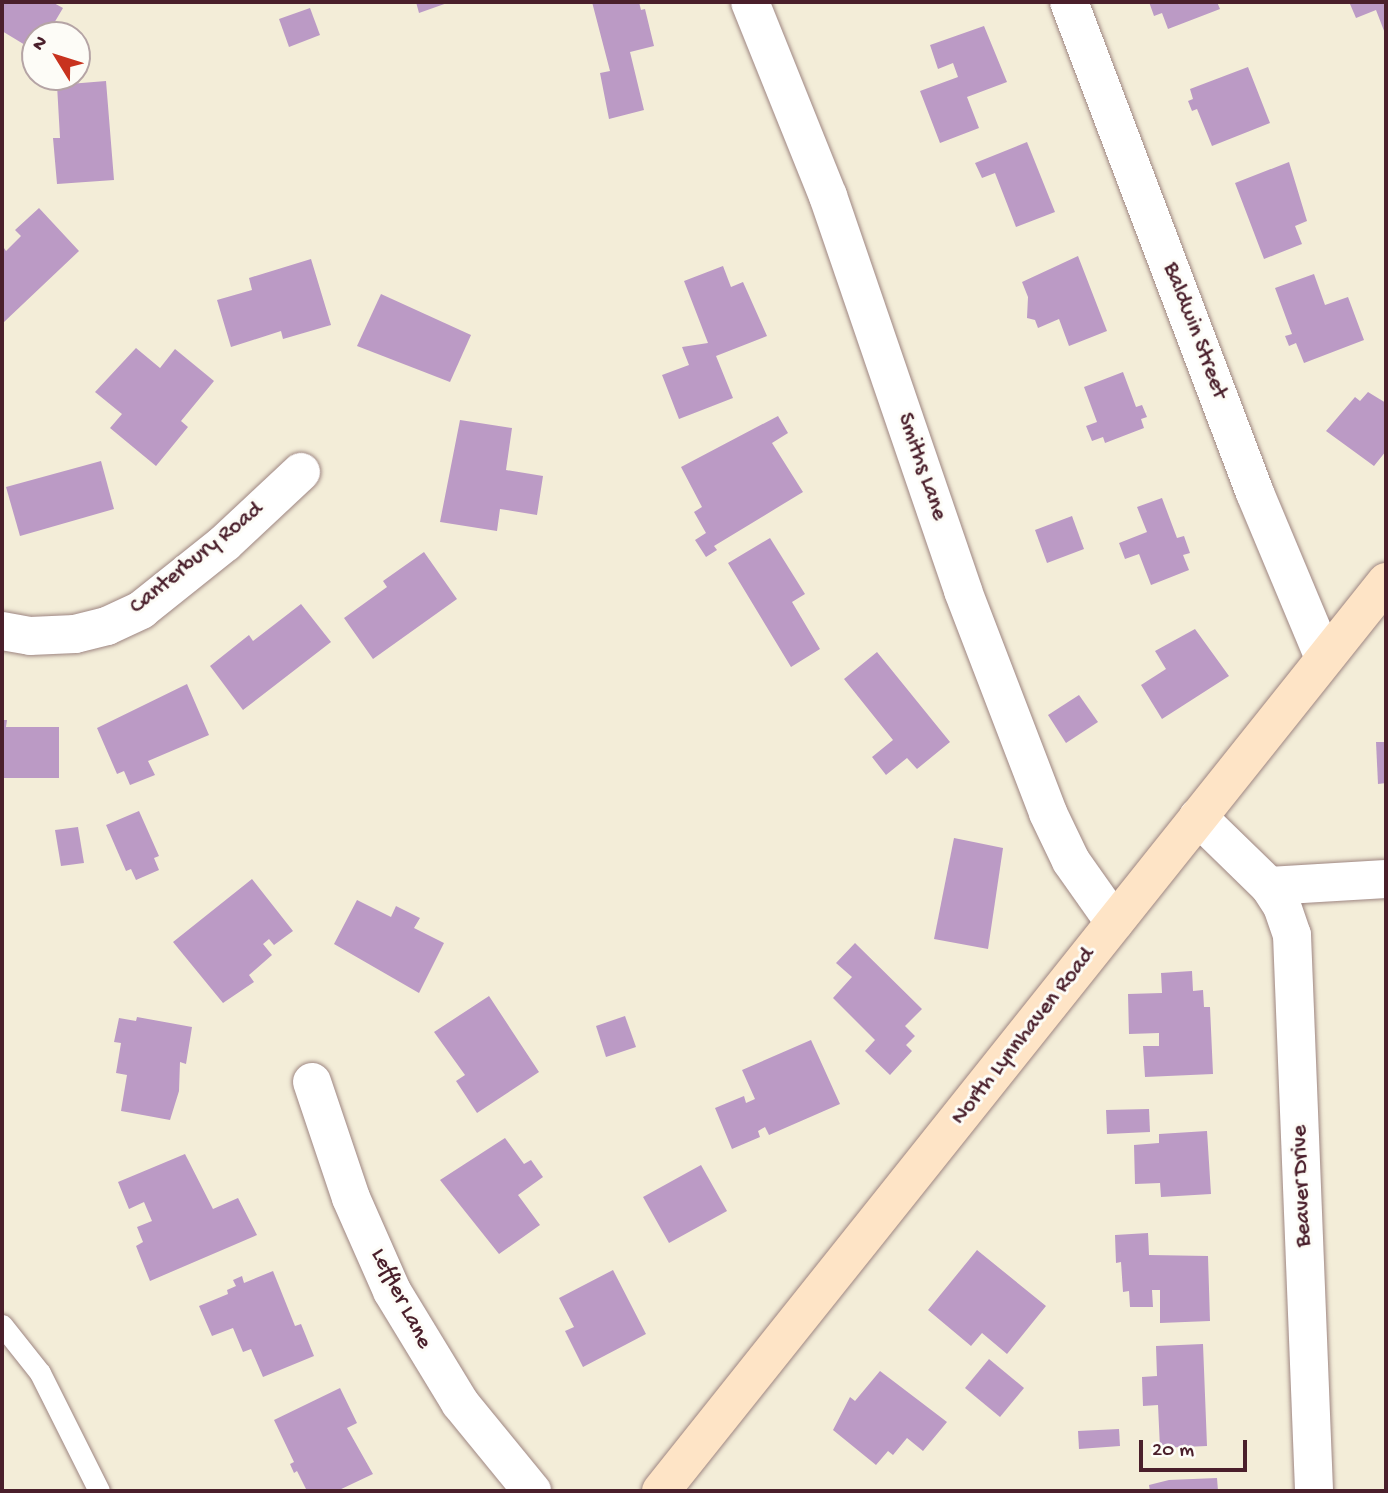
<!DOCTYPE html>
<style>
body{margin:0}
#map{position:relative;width:1388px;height:1493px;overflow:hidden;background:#f3edd8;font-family:"Gochi Hand",sans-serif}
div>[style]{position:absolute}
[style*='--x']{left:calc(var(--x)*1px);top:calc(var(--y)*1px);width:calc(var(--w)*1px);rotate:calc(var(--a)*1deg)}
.building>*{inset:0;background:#bb9ac5}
.roads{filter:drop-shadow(0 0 2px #9e8682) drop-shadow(0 0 2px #9e8682)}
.lane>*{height:21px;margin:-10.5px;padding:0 10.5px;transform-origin:10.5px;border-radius:10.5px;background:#fff}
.street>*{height:38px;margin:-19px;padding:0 19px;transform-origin:19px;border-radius:19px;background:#fff}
.secondary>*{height:38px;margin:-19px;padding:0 19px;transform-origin:19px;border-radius:19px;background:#fee4c6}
span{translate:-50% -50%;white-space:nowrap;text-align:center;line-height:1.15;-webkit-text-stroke:6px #fdfcf7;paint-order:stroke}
.street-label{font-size:23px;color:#4a1f2b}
.frame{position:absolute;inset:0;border:4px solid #4a1f2b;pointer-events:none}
.north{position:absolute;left:21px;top:21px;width:70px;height:70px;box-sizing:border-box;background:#fdfcf7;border:2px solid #b5a4a5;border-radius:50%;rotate:308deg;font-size:19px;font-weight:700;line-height:28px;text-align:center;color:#4a1f2b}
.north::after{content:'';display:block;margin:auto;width:24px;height:32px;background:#c8321e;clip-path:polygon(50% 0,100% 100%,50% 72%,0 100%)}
.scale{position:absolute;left:1139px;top:1440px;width:108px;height:32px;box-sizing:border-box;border:4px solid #4a1f2b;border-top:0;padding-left:9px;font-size:21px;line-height:24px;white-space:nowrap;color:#4a1f2b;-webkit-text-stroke:5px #fdfcf7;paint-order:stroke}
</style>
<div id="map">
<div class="building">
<i style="clip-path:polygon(2px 2px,52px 2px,63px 8px,47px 35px,35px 35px,35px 51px,2px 31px)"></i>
<i style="clip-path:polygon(416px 2px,450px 2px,419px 13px)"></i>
<i style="clip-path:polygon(592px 2px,639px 2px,641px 10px,645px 9px,654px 46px,630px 52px,644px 110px,609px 119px,600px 73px,610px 71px)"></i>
<i style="clip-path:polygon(1149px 2px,1217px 2px,1220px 9px,1168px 29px,1162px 13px,1154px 16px)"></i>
<i style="clip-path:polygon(1356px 2px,1386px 2px,1386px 36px,1376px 10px,1356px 18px,1350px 4px)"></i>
<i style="clip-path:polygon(310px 8px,320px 35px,289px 47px,279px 19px)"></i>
<i style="clip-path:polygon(984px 26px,1007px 82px,967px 97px,979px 128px,940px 143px,920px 91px,958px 77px,953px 63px,938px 69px,930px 45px)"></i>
<i style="clip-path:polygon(1248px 67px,1270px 123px,1212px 146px,1197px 109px,1192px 111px,1188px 101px,1193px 99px,1190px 89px)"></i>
<i style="clip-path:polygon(106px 81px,114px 180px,57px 184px,53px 138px,60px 138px,57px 85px)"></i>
<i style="clip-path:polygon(1027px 142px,1055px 212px,1016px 227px,995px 173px,982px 178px,975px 163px)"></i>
<i style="clip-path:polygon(1289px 162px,1307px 221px,1295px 226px,1302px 244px,1264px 259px,1235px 183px)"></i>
<i style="clip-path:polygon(39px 208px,79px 251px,4px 322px,2px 245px,6px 251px,21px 236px,15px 230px)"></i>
<i style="clip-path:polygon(1078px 256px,1107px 331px,1069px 346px,1059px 319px,1038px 328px,1035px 320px,1027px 318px,1028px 297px,1022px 282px)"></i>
<i style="clip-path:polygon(311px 259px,331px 325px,283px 339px,281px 331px,231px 347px,217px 300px,252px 290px,249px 278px)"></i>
<i style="clip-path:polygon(723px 266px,731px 287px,743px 282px,767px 336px,716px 356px,733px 398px,679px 419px,662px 375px,689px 365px,682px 347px,708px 343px,684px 281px)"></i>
<i style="clip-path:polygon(1314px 274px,1325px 305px,1348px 297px,1364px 340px,1304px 363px,1296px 343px,1289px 346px,1285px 336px,1292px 334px,1275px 288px)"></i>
<i style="clip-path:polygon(381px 294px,471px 335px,450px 382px,357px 346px)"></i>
<i style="clip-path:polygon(136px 348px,160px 368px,175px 349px,214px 381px,181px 421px,188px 427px,156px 466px,110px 428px,122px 414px,95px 392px)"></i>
<i style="clip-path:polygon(1123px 372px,1136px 407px,1142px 405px,1147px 417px,1141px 419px,1144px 428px,1105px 443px,1103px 437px,1092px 441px,1086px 426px,1097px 422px,1084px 387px)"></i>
<i style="clip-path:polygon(1368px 392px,1386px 403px,1386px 451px,1374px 466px,1326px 431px,1355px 397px,1360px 401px)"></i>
<i style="clip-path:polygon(778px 416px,788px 433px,772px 443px,803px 492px,714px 546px,717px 550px,706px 557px,695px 540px,706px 533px,694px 512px,702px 507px,681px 467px)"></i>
<i style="clip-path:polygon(460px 420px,512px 428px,506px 470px,543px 476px,537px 515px,500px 509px,497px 531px,440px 522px)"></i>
<i style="clip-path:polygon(101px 461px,114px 509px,20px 536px,6px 487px)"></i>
<i style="clip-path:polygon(1162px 498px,1177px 538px,1184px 536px,1190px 553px,1183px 555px,1189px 570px,1151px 585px,1139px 554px,1125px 559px,1119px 543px,1147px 532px,1137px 507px)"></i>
<i style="clip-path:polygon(1072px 516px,1084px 549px,1047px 563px,1035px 530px)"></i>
<i style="clip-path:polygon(770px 538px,805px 594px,792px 602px,820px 649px,791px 667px,728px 563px)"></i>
<i style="clip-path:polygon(424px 552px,457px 599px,373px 659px,344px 618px,387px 587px,383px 581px)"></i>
<i style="clip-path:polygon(301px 604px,331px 642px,243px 710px,210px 666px,249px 635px,253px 641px)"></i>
<i style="clip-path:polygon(1195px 629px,1229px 676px,1162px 719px,1141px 685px,1166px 669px,1155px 651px)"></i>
<i style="clip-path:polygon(877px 652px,950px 742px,917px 769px,907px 758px,886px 775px,872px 757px,893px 740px,844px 679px)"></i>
<i style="clip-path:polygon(187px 684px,209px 735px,148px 761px,155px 775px,130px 785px,124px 771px,117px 774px,97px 728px)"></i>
<i style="clip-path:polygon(1079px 695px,1098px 722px,1066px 743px,1048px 715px)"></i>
<i style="clip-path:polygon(2px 720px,7px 720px,6px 727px,59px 727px,59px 778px,2px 778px)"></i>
<i style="clip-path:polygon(1376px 742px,1386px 742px,1386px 783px,1378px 784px)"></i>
<i style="clip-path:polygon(139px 811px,159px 856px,154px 858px,159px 870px,136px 880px,131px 869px,126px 871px,106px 825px)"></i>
<i style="clip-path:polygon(78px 827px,84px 863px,61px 866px,55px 830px)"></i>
<i style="clip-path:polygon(954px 838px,1003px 848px,988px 949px,934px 939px)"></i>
<i style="clip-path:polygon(252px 879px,293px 931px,274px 945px,269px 939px,263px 944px,272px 955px,249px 975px,254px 982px,223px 1003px,173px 942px)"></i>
<i style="clip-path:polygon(357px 900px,391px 917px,396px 906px,420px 918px,414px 928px,444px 943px,419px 993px,334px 944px)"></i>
<i style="clip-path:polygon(855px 943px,922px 1009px,905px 1026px,915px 1036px,906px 1045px,912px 1051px,890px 1075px,865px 1051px,875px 1040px,833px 998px,852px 977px,836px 963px)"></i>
<i style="clip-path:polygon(1192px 971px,1193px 991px,1203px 990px,1204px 1007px,1210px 1007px,1213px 1074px,1145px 1077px,1143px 1046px,1159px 1046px,1159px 1033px,1129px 1034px,1128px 994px,1162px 993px,1161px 973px)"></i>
<i style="clip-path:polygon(489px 996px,539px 1072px,477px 1113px,456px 1081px,465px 1075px,434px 1032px)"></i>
<i style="clip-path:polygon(625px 1016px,636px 1047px,606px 1057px,596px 1026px)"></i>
<i style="clip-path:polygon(137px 1017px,192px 1027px,186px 1064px,180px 1062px,179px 1091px,170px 1120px,121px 1111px,127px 1075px,116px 1073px,121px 1043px,114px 1042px,119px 1018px,136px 1021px)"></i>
<i style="clip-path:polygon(811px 1040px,840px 1104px,769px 1135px,765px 1127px,758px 1131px,760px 1137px,732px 1149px,715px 1108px,744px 1096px,746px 1103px,755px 1099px,742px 1070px)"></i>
<i style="clip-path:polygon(1149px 1109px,1150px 1132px,1107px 1134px,1106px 1110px)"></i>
<i style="clip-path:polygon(1207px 1131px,1211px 1194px,1161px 1197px,1160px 1183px,1135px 1184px,1134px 1145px,1159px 1143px,1159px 1134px)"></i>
<i style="clip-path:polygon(505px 1138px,524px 1164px,531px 1160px,543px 1177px,518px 1195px,540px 1225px,499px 1254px,440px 1180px)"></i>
<i style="clip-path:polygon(185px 1154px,213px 1209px,238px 1198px,257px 1235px,150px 1281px,136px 1246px,143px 1242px,137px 1227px,152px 1221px,144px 1202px,129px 1209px,118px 1182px)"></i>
<i style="clip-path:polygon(701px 1165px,727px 1211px,669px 1243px,643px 1197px)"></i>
<i style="clip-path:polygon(1148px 1233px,1149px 1255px,1208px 1256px,1210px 1321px,1160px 1323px,1160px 1290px,1152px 1290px,1153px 1307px,1130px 1307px,1129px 1291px,1123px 1292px,1121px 1262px,1116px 1263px,1115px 1235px)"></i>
<i style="clip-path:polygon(977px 1250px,1046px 1306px,1007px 1354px,982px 1333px,971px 1346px,928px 1310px)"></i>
<i style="clip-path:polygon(613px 1270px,646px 1334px,583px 1367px,565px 1331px,574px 1327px,559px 1298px)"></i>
<i style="clip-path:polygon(273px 1271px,295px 1326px,301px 1324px,314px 1356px,263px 1377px,251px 1349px,243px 1352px,233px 1328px,212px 1336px,199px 1306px,228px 1294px,227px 1290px,236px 1286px,233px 1280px,242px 1276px,244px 1283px)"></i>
<i style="clip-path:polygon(1203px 1344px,1207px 1446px,1160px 1448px,1158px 1405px,1143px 1406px,1142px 1377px,1157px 1376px,1156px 1346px)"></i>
<i style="clip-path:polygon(989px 1359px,1024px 1388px,1000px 1417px,965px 1388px)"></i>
<i style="clip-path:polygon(880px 1371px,947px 1422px,923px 1451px,907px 1438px,893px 1455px,888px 1451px,876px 1465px,833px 1430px,850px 1397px,855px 1401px)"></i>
<i style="clip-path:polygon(340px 1388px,357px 1423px,347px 1428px,373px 1474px,337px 1491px,307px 1491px,297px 1471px,294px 1473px,290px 1464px,294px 1462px,274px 1420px)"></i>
<i style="clip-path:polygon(1119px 1429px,1120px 1446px,1079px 1449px,1078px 1431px)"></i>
<i style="clip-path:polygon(1217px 1478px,1218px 1491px,1150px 1491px,1149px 1485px,1169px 1480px)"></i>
</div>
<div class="roads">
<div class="lane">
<i style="--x:2;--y:1325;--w:61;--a:51.6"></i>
<i style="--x:40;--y:1373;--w:132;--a:63.4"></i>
</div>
<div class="street">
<i style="--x:750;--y:2;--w:209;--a:68.1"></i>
<i style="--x:828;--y:196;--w:417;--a:71.1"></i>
<i style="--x:963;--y:591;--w:238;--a:69"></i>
<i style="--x:1048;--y:813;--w:53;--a:64.4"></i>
<i style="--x:1071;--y:861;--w:75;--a:54.8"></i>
<i style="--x:1069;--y:2;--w:525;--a:69.25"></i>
<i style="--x:1255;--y:493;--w:179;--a:67.3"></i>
<i style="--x:2;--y:631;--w:28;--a:10"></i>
<i style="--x:30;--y:636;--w:45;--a:-2.5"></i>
<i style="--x:75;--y:634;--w:33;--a:-14"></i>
<i style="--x:107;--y:626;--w:38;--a:-25"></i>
<i style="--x:141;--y:610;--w:107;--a:-38.6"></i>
<i style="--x:225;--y:543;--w:104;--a:-43.1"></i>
<i style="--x:1198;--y:817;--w:99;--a:44.2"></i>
<i style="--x:1269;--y:886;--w:24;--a:57"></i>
<i style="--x:1282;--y:906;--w:31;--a:71"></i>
<i style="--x:1292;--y:935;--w:556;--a:87.73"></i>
<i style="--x:1269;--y:886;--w:117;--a:-3.4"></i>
<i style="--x:312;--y:1082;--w:122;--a:71.4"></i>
<i style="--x:351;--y:1198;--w:102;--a:66.2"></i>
<i style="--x:392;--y:1291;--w:131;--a:58.7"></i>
<i style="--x:460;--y:1403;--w:114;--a:50.7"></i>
</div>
<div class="secondary">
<i style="--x:661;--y:1491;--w:1163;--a:-51.42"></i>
</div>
</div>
<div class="street-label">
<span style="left:1194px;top:331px;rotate:69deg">Baldwin Street</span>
<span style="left:921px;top:467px;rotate:71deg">Smiths Lane</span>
<span style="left:197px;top:559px;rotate:-39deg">Canterbury Road</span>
<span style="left:1024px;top:1037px;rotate:-52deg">North Lynnhaven Road</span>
<span style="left:1303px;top:1186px;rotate:-92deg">Beaver Drive</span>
<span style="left:400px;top:1299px;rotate:63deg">Leffler Lane</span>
</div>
<div class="frame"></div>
<div class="north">N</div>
<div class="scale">20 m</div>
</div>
